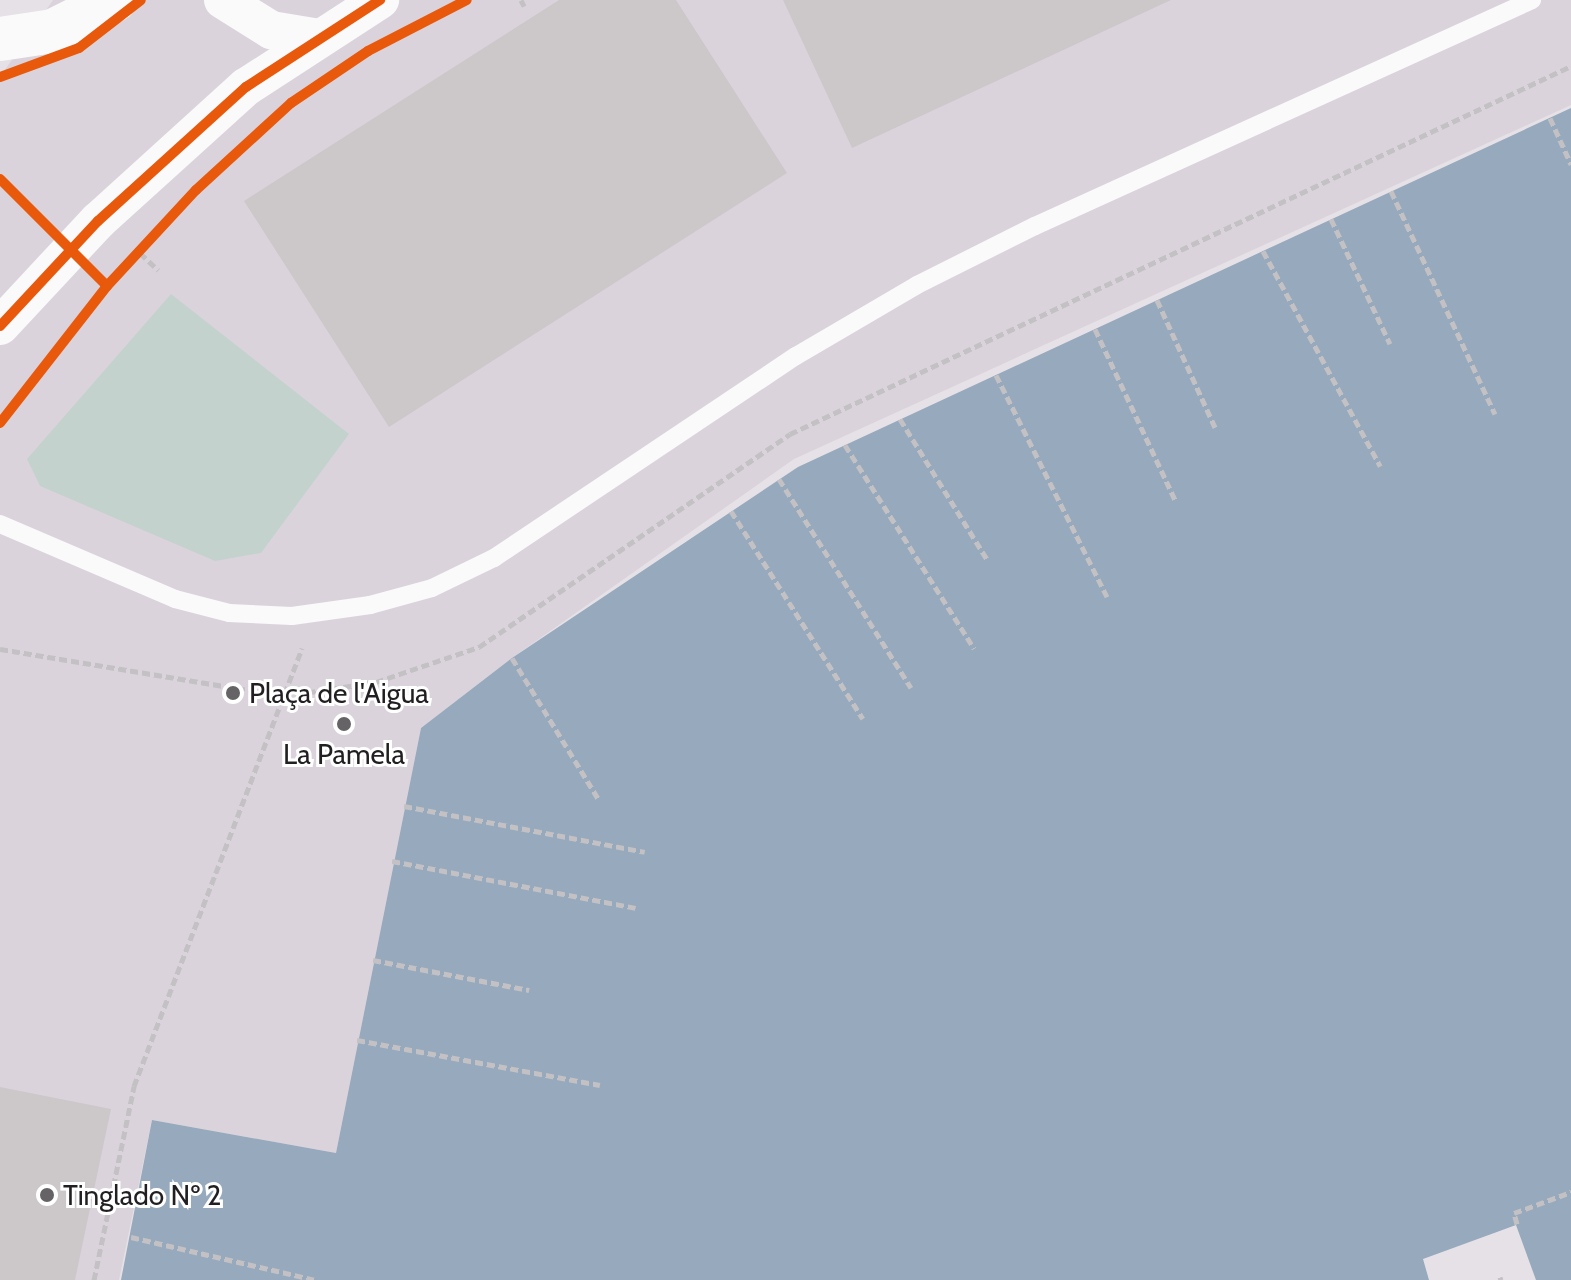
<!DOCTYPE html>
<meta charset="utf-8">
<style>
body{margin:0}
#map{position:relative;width:1571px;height:1280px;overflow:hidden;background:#e5e1e6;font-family:Cabin,sans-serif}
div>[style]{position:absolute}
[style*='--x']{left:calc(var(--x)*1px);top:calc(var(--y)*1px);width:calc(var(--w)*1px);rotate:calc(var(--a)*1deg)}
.built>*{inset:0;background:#dbd3dc}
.green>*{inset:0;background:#c4d2cd}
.water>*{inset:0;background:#96a9bd}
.building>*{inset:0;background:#ccc8c9}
.path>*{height:5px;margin-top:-2.5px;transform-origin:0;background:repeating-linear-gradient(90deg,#c3c1c3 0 8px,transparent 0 12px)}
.service>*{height:18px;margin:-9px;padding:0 9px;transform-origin:9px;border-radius:9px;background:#fbfafb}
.minor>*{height:38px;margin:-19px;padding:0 19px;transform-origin:19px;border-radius:19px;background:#fbfafb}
.secondary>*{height:44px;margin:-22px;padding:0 22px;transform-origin:22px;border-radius:22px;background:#fbfafb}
.cycleway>*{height:10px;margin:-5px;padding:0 5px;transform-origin:5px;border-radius:5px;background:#e8590c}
.dots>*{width:22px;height:22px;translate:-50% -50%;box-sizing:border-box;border:4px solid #fff;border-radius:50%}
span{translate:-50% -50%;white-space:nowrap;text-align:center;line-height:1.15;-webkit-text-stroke:6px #fff;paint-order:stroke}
.poi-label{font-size:28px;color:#221f22}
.left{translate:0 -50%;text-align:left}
</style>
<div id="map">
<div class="built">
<i style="clip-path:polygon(53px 0,1571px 0,1571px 105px,794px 459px,512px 658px,421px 728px,336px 1153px,152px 1120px,119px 1280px,0 1280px,0 77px)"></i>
</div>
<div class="green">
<i style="clip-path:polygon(171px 294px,349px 434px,261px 553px,215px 561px,40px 486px,27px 459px)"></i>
</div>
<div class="water">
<i style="clip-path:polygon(1571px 108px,1571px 1280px,1536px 1280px,1516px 1225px,1423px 1259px,1429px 1280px,121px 1280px,152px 1120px,336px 1153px,421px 728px,512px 658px,798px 467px)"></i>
</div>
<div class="building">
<i style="clip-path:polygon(559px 0,676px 0,787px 173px,389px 427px,244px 201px)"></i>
<i style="clip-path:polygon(783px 0,1171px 0,852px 148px)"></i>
<i style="clip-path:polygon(0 1087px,111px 1109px,75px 1280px,0 1280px)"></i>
</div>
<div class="path">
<i style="--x:521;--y:0;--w:7;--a:63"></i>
<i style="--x:1550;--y:118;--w:51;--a:65.5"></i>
<i style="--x:1391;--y:191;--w:246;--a:65"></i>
<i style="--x:1331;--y:219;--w:138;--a:64.7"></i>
<i style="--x:1263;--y:251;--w:245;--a:61.4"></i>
<i style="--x:140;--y:253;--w:25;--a:43"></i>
<i style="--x:1157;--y:300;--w:140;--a:65.5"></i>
<i style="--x:1095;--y:329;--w:189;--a:64.9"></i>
<i style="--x:996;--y:375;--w:248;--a:63.4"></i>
<i style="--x:900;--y:419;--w:167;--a:58.2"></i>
<i style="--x:845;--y:445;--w:241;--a:57.6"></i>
<i style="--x:779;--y:479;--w:247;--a:57.7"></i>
<i style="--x:731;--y:511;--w:246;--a:57.6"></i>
<i style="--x:0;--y:649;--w:288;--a:9.4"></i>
<i style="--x:284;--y:696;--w:93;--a:-8.7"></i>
<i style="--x:376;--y:682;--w:109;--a:-18.8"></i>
<i style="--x:479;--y:647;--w:377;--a:-34.4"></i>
<i style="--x:790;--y:434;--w:863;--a:-25.23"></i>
<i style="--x:512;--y:658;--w:167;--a:58.5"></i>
<i style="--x:404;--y:806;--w:245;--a:10.8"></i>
<i style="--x:392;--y:861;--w:248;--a:10.9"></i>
<i style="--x:373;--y:960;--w:159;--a:10.9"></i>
<i style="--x:357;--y:1040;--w:247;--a:10.5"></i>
<i style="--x:1517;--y:1224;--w:11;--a:-105"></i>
<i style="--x:1514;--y:1213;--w:61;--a:-20.2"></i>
<i style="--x:131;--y:1237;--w:190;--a:13.1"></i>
<i style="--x:1500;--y:1277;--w:3;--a:72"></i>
<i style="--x:94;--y:1280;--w:198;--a:-78.3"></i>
<i style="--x:134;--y:1086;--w:469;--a:-69"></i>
</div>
<div class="service">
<i style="--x:0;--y:524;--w:190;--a:23.2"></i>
<i style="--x:175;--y:599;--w:56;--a:14.5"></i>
<i style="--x:229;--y:613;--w:63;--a:2.7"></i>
<i style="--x:292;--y:616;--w:79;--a:-8"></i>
<i style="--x:370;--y:605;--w:64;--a:-15.3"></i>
<i style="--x:432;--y:588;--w:69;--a:-25.8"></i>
<i style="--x:494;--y:558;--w:363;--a:-33.8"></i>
<i style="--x:796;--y:356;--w:140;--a:-30.4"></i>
<i style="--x:917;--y:285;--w:132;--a:-26.6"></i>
<i style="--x:1035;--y:226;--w:546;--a:-24.45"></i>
</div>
<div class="minor">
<i style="--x:223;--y:0;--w:57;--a:32"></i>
<i style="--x:271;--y:30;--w:49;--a:9.5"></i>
<i style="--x:0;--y:326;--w:144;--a:-47"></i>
<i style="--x:98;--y:221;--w:200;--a:-42.2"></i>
<i style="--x:246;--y:87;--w:160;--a:-33"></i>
</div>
<div class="secondary">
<i style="--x:0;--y:39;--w:54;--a:-8.6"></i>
<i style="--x:53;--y:31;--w:69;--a:-26.6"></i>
</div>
<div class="cycleway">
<i style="--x:0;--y:77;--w:84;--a:-20.2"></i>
<i style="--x:79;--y:48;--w:78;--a:-37.7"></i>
<i style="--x:0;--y:179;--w:151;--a:45"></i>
<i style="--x:0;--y:326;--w:144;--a:-47"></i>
<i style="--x:98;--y:221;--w:200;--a:-42.2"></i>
<i style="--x:246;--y:87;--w:160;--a:-33"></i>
<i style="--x:0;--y:423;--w:174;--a:-52"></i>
<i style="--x:107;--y:286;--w:131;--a:-47.2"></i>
<i style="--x:196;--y:190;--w:129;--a:-42.5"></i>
<i style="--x:291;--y:103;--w:93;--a:-34"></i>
<i style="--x:368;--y:51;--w:111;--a:-27.3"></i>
</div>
<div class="dots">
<i style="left:233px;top:693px;background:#666367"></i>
<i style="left:344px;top:724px;background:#666367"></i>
<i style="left:47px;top:1195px;background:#666367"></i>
</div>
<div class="poi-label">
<span class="left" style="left:249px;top:693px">Plaça de l'Aigua</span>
<span style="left:344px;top:754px">La Pamela</span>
<span class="left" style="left:63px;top:1195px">Tinglado Nº 2</span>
</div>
</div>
